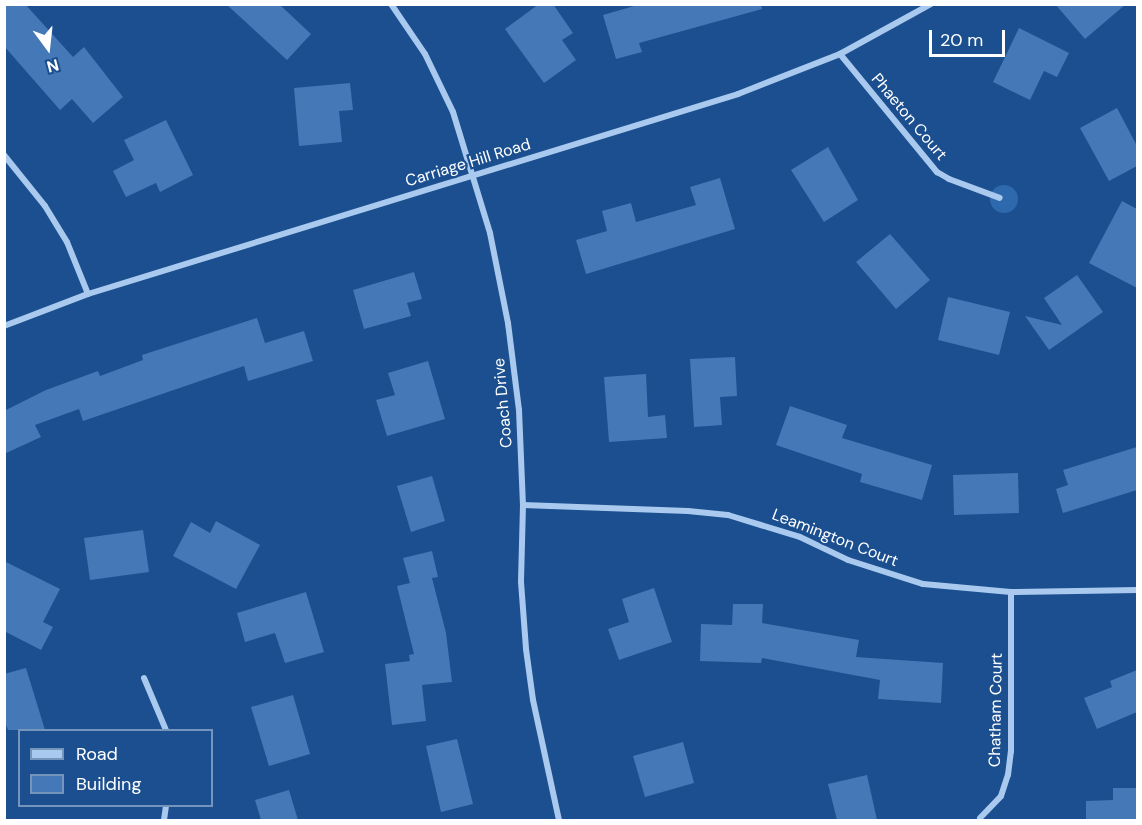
<!DOCTYPE html>
<style>
body{margin:0}
#map{position:relative;width:1142px;height:825px;overflow:hidden;background:#1b4f8f;font-family:"DM Sans",sans-serif}
div>[style]{position:absolute}
[style*='--x']{left:calc(var(--x)*1px);top:calc(var(--y)*1px);width:calc(var(--w)*1px);rotate:calc(var(--a)*1deg)}
.green>*{inset:0;background:#2e69ad}
.round{border-radius:50%}
.building>*{inset:0;background:#4478b7}
.street>*{height:6px;margin:-3px;padding:0 3px;transform-origin:3px;border-radius:3px;background:#a9c9ee}
span{translate:-50% -50%;white-space:nowrap;text-align:center;line-height:1.15;-webkit-text-stroke:4.5px #1b4f8f;paint-order:stroke}
.street-label{font-size:16px;color:#fff}
.frame{position:absolute;inset:0;border:6px solid #fff;pointer-events:none}
.legend{position:absolute;left:18px;top:729px;width:195px;height:78px;box-sizing:border-box;background:#1b4f8f;border:2px solid #7695bc;margin:0;padding:8px 10px;list-style:none;font-size:18px;color:#fff}
.legend li{display:flex;align-items:center;gap:12px;height:30px}
.legend b{width:30px;border:2px solid #7695bc}
.north{position:absolute;left:18px;top:18px;width:60px;height:60px;-webkit-text-stroke:4px #1b4f8f;paint-order:stroke;rotate:165deg;font-size:16px;font-weight:700;line-height:24px;text-align:center;color:#fff}
.north::after{content:'';display:block;margin:auto;width:21px;height:27px;background:#fff;clip-path:polygon(50% 0,100% 100%,50% 72%,0 100%)}
.scale{position:absolute;left:929px;top:30px;width:76px;height:27px;box-sizing:border-box;border:3px solid #fff;border-top:0;padding-left:8px;font-size:18px;line-height:21px;white-space:nowrap;color:#fff;-webkit-text-stroke:4px #1b4f8f;paint-order:stroke}
</style>
<div id="map">
<div class="green">
<i class="round" style="left:990px;top:185px;width:28px;height:28px"></i>
</div>
<div class="building">
<i style="clip-path:polygon(4px 4px,25px 4px,73px 57px,84px 47px,123px 97px,93px 123px,72px 99px,60px 110px,4px 46px)"></i>
<i style="clip-path:polygon(226px 4px,279px 4px,311px 34px,287px 60px)"></i>
<i style="clip-path:polygon(539px 4px,553px 4px,573px 33px,562px 40px,576px 60px,544px 83px,505px 29px)"></i>
<i style="clip-path:polygon(641px 4px,761px 4px,762px 9px,639px 43px,642px 52px,616px 59px,603px 15px)"></i>
<i style="clip-path:polygon(1055px 4px,1126px 4px,1085px 39px)"></i>
<i style="clip-path:polygon(1019px 28px,1069px 53px,1057px 77px,1044px 71px,1030px 100px,993px 82px)"></i>
<i style="clip-path:polygon(350px 83px,353px 110px,339px 111px,342px 142px,299px 146px,294px 88px)"></i>
<i style="clip-path:polygon(1117px 108px,1137px 146px,1137px 166px,1109px 181px,1080px 128px)"></i>
<i style="clip-path:polygon(166px 120px,193px 175px,160px 192px,156px 183px,126px 197px,113px 171px,134px 160px,124px 140px)"></i>
<i style="clip-path:polygon(828px 147px,858px 200px,824px 222px,791px 170px)"></i>
<i style="clip-path:polygon(720px 178px,735px 229px,586px 274px,576px 240px,607px 231px,602px 211px,631px 203px,636px 222px,696px 205px,690px 187px)"></i>
<i style="clip-path:polygon(1122px 201px,1137px 209px,1137px 288px,1089px 263px)"></i>
<i style="clip-path:polygon(890px 234px,930px 280px,896px 309px,856px 262px)"></i>
<i style="clip-path:polygon(414px 272px,422px 299px,407px 303px,411px 316px,364px 329px,353px 290px)"></i>
<i style="clip-path:polygon(1077px 275px,1103px 312px,1049px 350px,1025px 316px,1062px 325px,1044px 298px)"></i>
<i style="clip-path:polygon(948px 297px,1010px 312px,999px 355px,938px 340px)"></i>
<i style="clip-path:polygon(257px 318px,265px 343px,304px 331px,313px 361px,248px 381px,244px 366px,83px 421px,79px 409px,35px 425px,41px 437px,4px 454px,4px 411px,46px 390px,98px 371px,100px 376px,143px 360px,142px 355px)"></i>
<i style="clip-path:polygon(735px 357px,737px 396px,720px 397px,722px 425px,694px 427px,690px 359px)"></i>
<i style="clip-path:polygon(428px 361px,445px 419px,387px 436px,376px 400px,395px 395px,388px 373px)"></i>
<i style="clip-path:polygon(646px 374px,648px 417px,665px 415px,667px 438px,609px 442px,604px 377px)"></i>
<i style="clip-path:polygon(790px 406px,847px 425px,842px 438px,932px 465px,922px 500px,860px 482px,862px 474px,776px 445px)"></i>
<i style="clip-path:polygon(1137px 447px,1137px 490px,1063px 513px,1056px 489px,1068px 485px,1063px 470px)"></i>
<i style="clip-path:polygon(1018px 473px,1019px 513px,954px 515px,953px 475px)"></i>
<i style="clip-path:polygon(432px 476px,445px 521px,411px 532px,397px 486px)"></i>
<i style="clip-path:polygon(216px 521px,260px 545px,236px 589px,173px 556px,191px 522px,210px 533px)"></i>
<i style="clip-path:polygon(143px 530px,149px 572px,90px 580px,84px 538px)"></i>
<i style="clip-path:polygon(432px 551px,438px 577px,432px 578px,446px 633px,452px 682px,422px 685px,426px 721px,392px 725px,385px 664px,410px 661px,409px 655px,414px 654px,397px 586px,410px 583px,403px 558px)"></i>
<i style="clip-path:polygon(4px 561px,60px 589px,43px 622px,53px 627px,41px 650px,4px 631px)"></i>
<i style="clip-path:polygon(654px 588px,672px 642px,619px 660px,608px 629px,629px 622px,622px 599px)"></i>
<i style="clip-path:polygon(306px 592px,324px 652px,285px 663px,275px 633px,245px 642px,237px 613px)"></i>
<i style="clip-path:polygon(733px 604px,763px 604px,762px 623px,859px 640px,856px 657px,943px 663px,941px 703px,878px 699px,880px 680px,762px 658px,761px 663px,700px 661px,701px 624px,732px 625px)"></i>
<i style="clip-path:polygon(26px 668px,45px 730px,8px 730px,4px 720px,4px 674px)"></i>
<i style="clip-path:polygon(1137px 670px,1137px 712px,1097px 729px,1084px 698px,1112px 687px,1110px 681px)"></i>
<i style="clip-path:polygon(293px 695px,310px 754px,269px 766px,251px 707px)"></i>
<i style="clip-path:polygon(457px 739px,473px 804px,441px 812px,426px 746px)"></i>
<i style="clip-path:polygon(683px 742px,694px 783px,645px 797px,633px 756px)"></i>
<i style="clip-path:polygon(867px 775px,877px 820px,837px 820px,828px 784px)"></i>
<i style="clip-path:polygon(1113px 788px,1137px 788px,1137px 819px,1086px 820px,1086px 801px,1113px 800px)"></i>
<i style="clip-path:polygon(289px 790px,298px 820px,261px 820px,255px 800px)"></i>
</div>
<div class="street">
<i style="--x:391;--y:4;--w:60;--a:55.8"></i>
<i style="--x:425;--y:54;--w:64;--a:64.2"></i>
<i style="--x:453;--y:112;--w:127;--a:73"></i>
<i style="--x:490;--y:233;--w:92;--a:78.7"></i>
<i style="--x:508;--y:323;--w:88;--a:82.8"></i>
<i style="--x:519;--y:410;--w:95;--a:87.6"></i>
<i style="--x:523;--y:505;--w:77;--a:91.5"></i>
<i style="--x:521;--y:582;--w:67;--a:85.7"></i>
<i style="--x:526;--y:649;--w:51;--a:82.2"></i>
<i style="--x:533;--y:700;--w:123;--a:77.8"></i>
<i style="--x:840;--y:54;--w:153;--a:50.6"></i>
<i style="--x:937;--y:172;--w:14;--a:30"></i>
<i style="--x:949;--y:179;--w:54;--a:20.4"></i>
<i style="--x:4;--y:155;--w:65;--a:51.2"></i>
<i style="--x:45;--y:206;--w:42;--a:58.6"></i>
<i style="--x:67;--y:242;--w:56;--a:68"></i>
<i style="--x:4;--y:326;--w:90;--a:-20.9"></i>
<i style="--x:88;--y:294;--w:680;--a:-17.1"></i>
<i style="--x:738;--y:94;--w:110;--a:-21.4"></i>
<i style="--x:840;--y:54;--w:104;--a:-28.8"></i>
<i style="--x:523;--y:505;--w:165;--a:2.1"></i>
<i style="--x:688;--y:511;--w:40;--a:5.7"></i>
<i style="--x:728;--y:515;--w:75;--a:17"></i>
<i style="--x:800;--y:537;--w:53;--a:25.6"></i>
<i style="--x:848;--y:560;--w:79;--a:17.7"></i>
<i style="--x:923;--y:584;--w:88;--a:5.2"></i>
<i style="--x:1011;--y:592;--w:127;--a:-0.9"></i>
<i style="--x:144;--y:678;--w:56;--a:67.1"></i>
<i style="--x:980;--y:818;--w:30;--a:-46"></i>
<i style="--x:1001;--y:796;--w:22;--a:-72"></i>
<i style="--x:1008;--y:775;--w:24;--a:-83"></i>
<i style="--x:1011;--y:751;--w:159;--a:-90"></i>
<i style="--x:164;--y:820;--w:14;--a:-82"></i>
</div>
<div class="street-label">
<span style="left:909px;top:117px;rotate:50deg">Phaeton Court</span>
<span style="left:468px;top:163px;rotate:-17deg">Carriage Hill Road</span>
<span style="left:503px;top:403px;rotate:-95deg">Coach Drive</span>
<span style="left:835px;top:538px;rotate:21deg">Leamington Court</span>
<span style="left:996px;top:710px;rotate:-89deg">Chatham Court</span>
</div>
<div class="frame"></div>
<ul class="legend">
<li><b style="height:8px;background:#a9c9ee"></b>Road</li>
<li><b style="height:16px;background:#4478b7"></b>Building</li>
</ul>
<div class="north">N</div>
<div class="scale">20 m</div>
</div>
